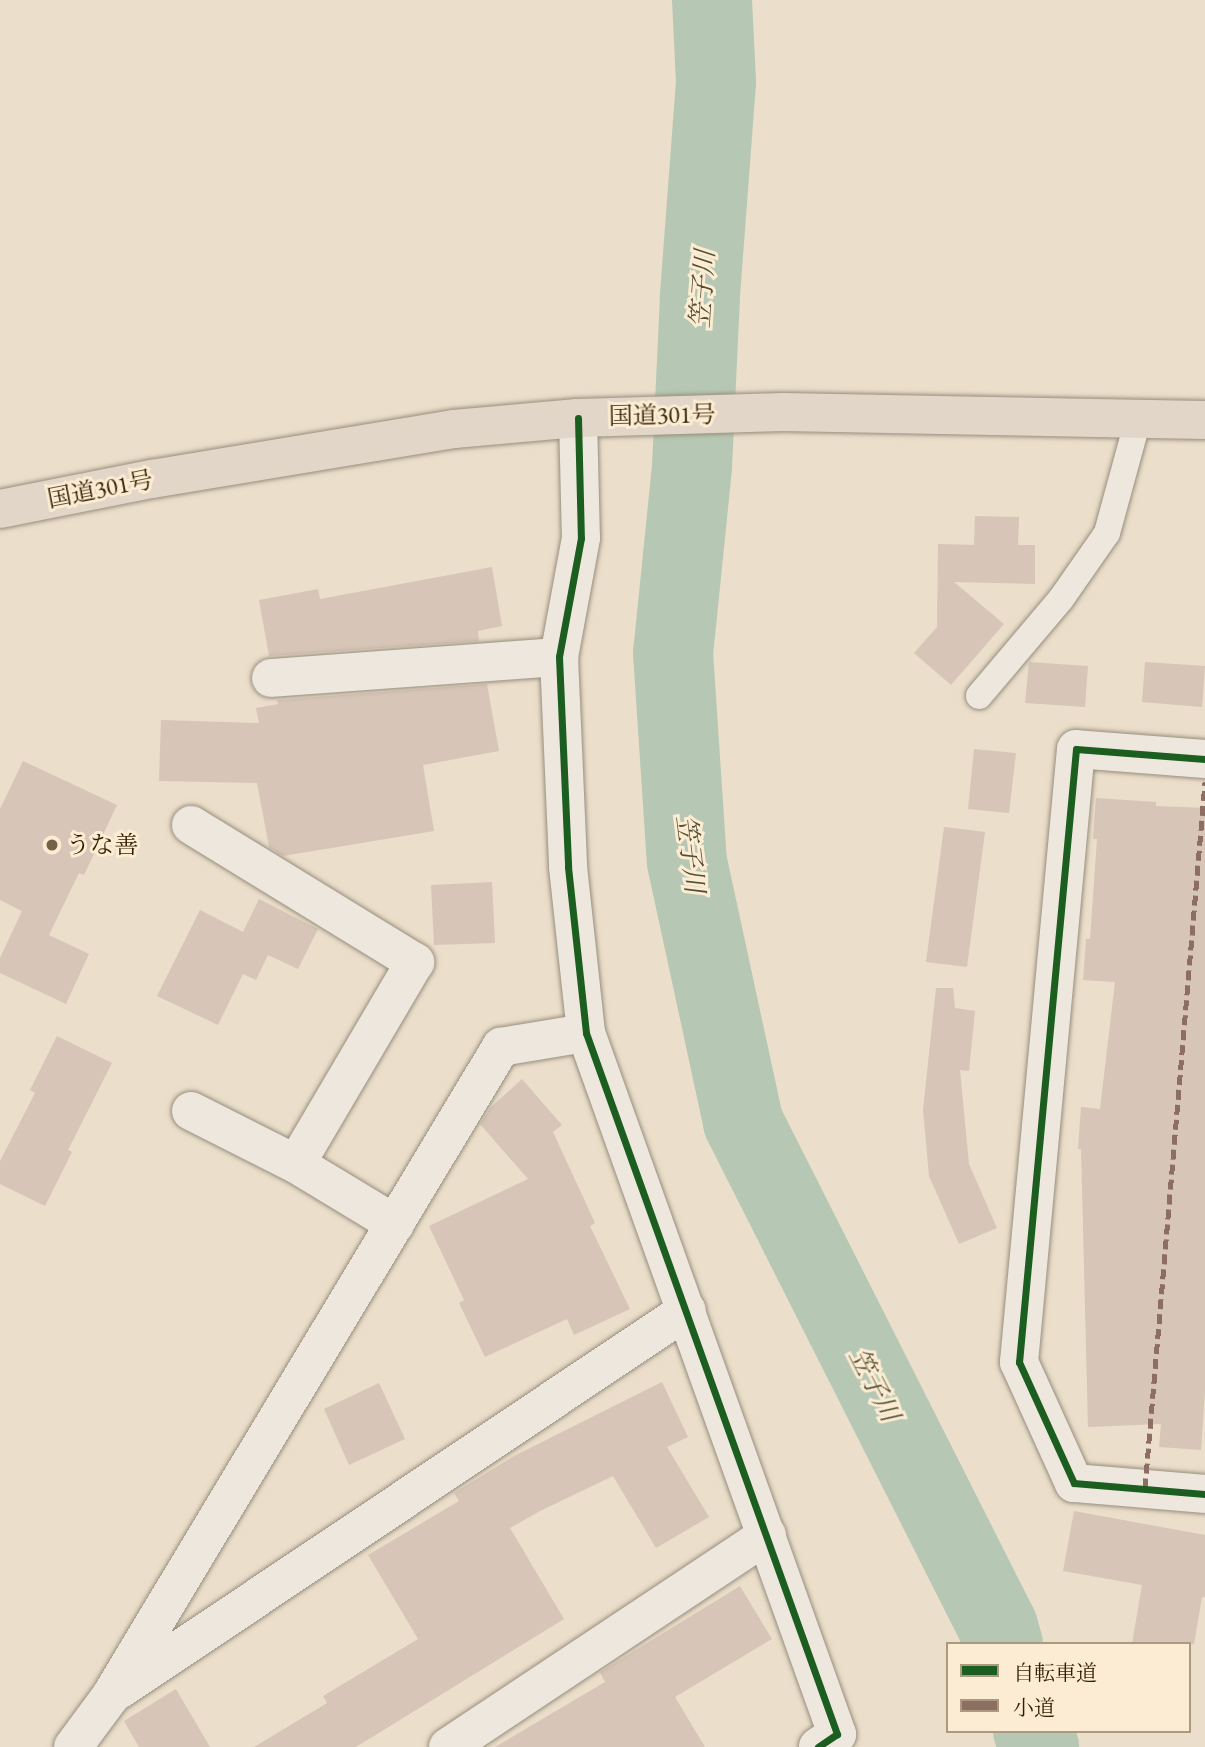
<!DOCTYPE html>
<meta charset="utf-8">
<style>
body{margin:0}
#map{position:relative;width:1205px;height:1747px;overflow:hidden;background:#ebdeca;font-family:"EB Garamond","Noto Serif JP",serif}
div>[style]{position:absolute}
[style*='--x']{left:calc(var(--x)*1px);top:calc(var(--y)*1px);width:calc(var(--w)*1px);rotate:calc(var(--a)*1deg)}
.river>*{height:80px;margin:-40px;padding:0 40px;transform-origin:40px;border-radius:40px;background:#b6c8b4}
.building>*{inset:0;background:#d7c5b8}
.roads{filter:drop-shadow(0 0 2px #978e7e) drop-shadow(0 0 2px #978e7e)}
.lane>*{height:26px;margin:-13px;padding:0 13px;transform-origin:13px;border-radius:13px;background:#eee7dd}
.street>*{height:38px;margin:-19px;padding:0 19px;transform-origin:19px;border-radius:19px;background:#eee7dd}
.highway>*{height:38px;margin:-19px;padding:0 19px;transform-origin:19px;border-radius:19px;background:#e1d6c7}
.quiet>*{height:5px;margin-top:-2.5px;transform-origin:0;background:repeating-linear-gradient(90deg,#8d6e63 0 10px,transparent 0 15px)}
.cycleway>*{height:7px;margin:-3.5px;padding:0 3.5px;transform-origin:3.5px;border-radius:3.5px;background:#1b5e20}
.dots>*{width:19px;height:19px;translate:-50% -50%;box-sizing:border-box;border:4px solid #fbecd3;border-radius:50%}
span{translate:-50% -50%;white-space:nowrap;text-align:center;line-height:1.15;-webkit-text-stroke:6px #fbecd3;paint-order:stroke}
.street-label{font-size:24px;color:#331f00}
.poi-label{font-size:24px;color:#331f00}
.left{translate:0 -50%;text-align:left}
.water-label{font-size:26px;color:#534f33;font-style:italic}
.legend{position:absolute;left:946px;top:1642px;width:245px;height:91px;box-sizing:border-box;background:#fbecd3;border:2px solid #ab9a7f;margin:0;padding:9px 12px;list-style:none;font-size:21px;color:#331f00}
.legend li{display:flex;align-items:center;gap:14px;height:35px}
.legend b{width:35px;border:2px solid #ab9a7f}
</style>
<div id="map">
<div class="river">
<i style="--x:712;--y:0;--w:82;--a:87.2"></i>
<i style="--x:716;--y:82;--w:216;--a:94.3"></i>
<i style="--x:700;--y:297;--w:170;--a:92.7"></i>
<i style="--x:692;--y:467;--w:187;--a:95.8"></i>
<i style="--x:673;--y:653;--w:209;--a:86.2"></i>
<i style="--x:687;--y:862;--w:266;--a:77.8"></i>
<i style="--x:743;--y:1122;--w:566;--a:63.21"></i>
<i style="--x:998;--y:1627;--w:18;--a:74"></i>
<i style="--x:1033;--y:1731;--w:17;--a:69"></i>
</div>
<div class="building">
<i style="clip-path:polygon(975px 516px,1019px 517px,1018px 545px,1035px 545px,1035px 584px,954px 582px,1004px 624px,951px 685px,914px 653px,937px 627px,938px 544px,974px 545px)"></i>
<i style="clip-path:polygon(492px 567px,502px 626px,478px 631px,479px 641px,269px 656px,259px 600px,318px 589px,320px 599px)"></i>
<i style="clip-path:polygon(1029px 662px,1088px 666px,1085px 707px,1025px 703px)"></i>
<i style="clip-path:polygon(1145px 662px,1205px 666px,1202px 707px,1142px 702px)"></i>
<i style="clip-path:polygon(487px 684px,499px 751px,423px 765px,434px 831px,283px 856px,269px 847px,257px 783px,159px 781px,161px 720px,259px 723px,256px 708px,278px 704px,277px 700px)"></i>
<i style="clip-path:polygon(974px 749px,1016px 753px,1009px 813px,968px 809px)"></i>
<i style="clip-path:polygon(23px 761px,117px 805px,84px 875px,79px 873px,49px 935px,89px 954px,66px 1004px,0 973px,0 958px,22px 911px,0 900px,0 809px)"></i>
<i style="clip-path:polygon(1096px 798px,1156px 802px,1156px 806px,1205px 808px,1205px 1391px,1201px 1450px,1159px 1447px,1161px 1424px,1088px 1427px,1081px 1149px,1078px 1149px,1081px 1107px,1100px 1109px,1115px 982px,1083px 980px,1086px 939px,1090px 939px,1097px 839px,1093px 839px)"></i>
<i style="clip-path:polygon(944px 827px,985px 832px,967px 967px,926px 962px)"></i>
<i style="clip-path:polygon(492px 882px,495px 943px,434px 945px,431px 885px)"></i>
<i style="clip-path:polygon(259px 899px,318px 929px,298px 969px,268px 955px,256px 980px,243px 974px,218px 1025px,157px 996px,200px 910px,243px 932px)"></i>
<i style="clip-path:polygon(936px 988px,953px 988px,955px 1008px,975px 1011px,969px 1071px,960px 1070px,969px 1164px,997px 1228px,959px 1244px,929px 1176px,923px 1110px)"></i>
<i style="clip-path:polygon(57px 1036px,112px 1063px,68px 1150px,72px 1152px,45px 1206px,0 1184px,0 1161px,35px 1093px,30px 1090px)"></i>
<i style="clip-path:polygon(522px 1079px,562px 1125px,553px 1132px,595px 1223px,590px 1226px,630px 1309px,574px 1335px,567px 1319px,485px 1357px,459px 1303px,464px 1300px,429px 1226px,528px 1179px,480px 1124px,491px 1107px)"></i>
<i style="clip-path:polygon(662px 1382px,688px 1437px,667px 1447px,709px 1517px,656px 1548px,613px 1476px,540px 1511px,510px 1528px,564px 1619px,356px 1747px,254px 1747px,327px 1703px,323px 1696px,418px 1639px,368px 1555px,459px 1501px,454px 1493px,514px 1456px)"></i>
<i style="clip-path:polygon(379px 1383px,405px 1439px,349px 1465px,324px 1409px)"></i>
<i style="clip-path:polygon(1074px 1511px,1205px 1535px,1205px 1597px,1202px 1597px,1194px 1644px,1132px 1644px,1142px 1585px,1063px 1571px)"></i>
<i style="clip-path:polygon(740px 1586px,772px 1639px,675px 1697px,705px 1747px,495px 1747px,605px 1682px,600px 1672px)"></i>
<i style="clip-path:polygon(176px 1689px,210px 1747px,139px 1747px,124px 1721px)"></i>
</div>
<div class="roads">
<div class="lane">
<i style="--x:979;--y:696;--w:127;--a:-49.8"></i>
<i style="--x:1061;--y:599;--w:80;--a:-55.1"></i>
<i style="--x:1107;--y:533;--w:121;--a:-74.7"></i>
</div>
<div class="street">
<i style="--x:578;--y:418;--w:120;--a:88.6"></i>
<i style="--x:581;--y:538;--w:121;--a:100.5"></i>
<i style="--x:559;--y:657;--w:210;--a:87.5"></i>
<i style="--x:568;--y:867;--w:167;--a:83.8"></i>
<i style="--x:586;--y:1033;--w:745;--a:70.3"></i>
<i style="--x:837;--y:1734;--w:23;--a:146"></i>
<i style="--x:271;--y:678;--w:289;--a:-4.2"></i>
<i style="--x:1205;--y:759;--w:129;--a:-175.6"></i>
<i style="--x:1076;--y:749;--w:616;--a:95.31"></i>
<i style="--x:1019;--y:1362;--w:133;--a:65.6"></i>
<i style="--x:1074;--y:1483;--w:131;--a:4.8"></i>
<i style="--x:191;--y:825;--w:263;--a:31.5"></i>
<i style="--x:415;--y:962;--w:234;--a:120.5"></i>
<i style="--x:191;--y:1111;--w:118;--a:26.8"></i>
<i style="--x:296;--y:1164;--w:116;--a:31.2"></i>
<i style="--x:119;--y:1690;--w:683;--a:-33.78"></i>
<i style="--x:73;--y:1747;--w:62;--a:-53.5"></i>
<i style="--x:110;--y:1697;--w:759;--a:-58.97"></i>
<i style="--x:501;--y:1047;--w:86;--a:-9.4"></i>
<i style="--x:448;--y:1747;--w:383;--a:-33.6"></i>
</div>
<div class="highway">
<i style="--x:0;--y:509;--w:155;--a:-11.2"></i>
<i style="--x:152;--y:479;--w:306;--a:-9.4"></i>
<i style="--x:454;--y:429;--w:124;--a:-5.1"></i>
<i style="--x:578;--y:418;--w:205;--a:-1.7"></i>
<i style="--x:783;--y:412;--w:422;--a:1.1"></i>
</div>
</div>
<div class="quiet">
<i style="--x:1145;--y:1488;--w:709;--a:-85.14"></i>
</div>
<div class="cycleway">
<i style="--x:578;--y:418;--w:120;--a:88.6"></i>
<i style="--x:581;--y:538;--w:121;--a:100.5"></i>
<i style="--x:559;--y:657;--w:210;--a:87.5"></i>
<i style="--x:568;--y:867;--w:167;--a:83.8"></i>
<i style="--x:586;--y:1033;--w:745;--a:70.3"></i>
<i style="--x:837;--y:1734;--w:23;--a:146"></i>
<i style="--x:1205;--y:759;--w:129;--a:-175.6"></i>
<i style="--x:1076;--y:749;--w:616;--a:95.31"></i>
<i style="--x:1019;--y:1362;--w:133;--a:65.6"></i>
<i style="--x:1074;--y:1483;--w:131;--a:4.8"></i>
</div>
<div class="dots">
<i style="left:52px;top:845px;background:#736247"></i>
</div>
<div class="street-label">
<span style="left:662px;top:415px;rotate:-1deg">国道301号</span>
<span style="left:100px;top:489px;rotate:-11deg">国道301号</span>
</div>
<div class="poi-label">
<span class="left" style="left:66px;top:845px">うな善</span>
</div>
<div class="water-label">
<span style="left:703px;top:289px;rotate:-86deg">笠子川</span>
<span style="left:690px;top:854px;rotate:83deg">笠子川</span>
<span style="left:874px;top:1385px;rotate:63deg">笠子川</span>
</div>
<ul class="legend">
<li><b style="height:9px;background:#1b5e20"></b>自転車道</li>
<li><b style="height:9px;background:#8d6e63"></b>小道</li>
</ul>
</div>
